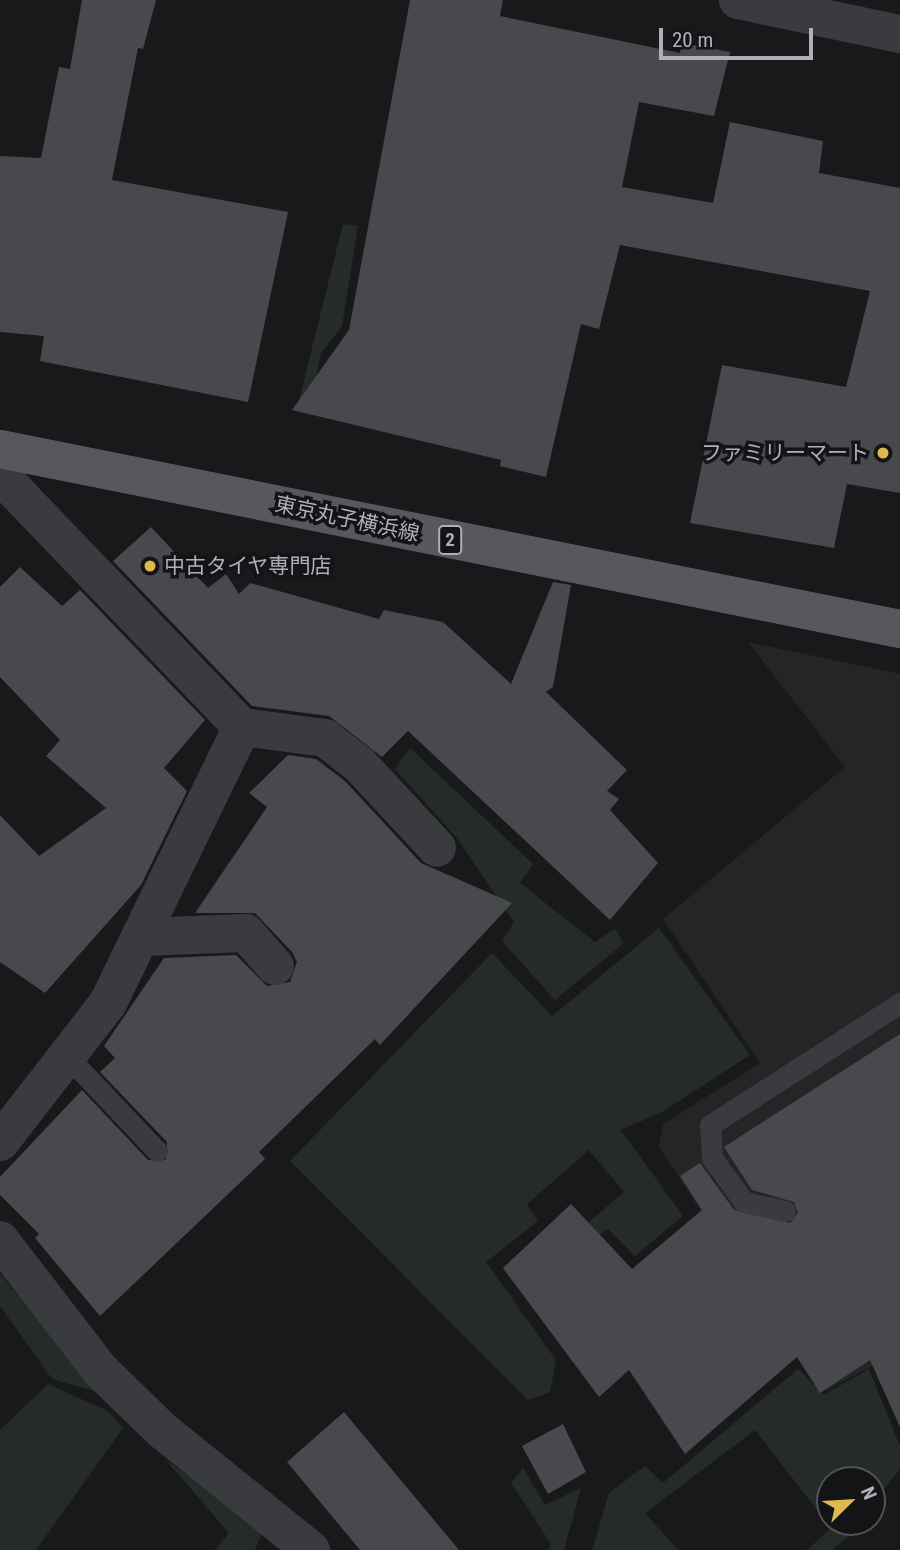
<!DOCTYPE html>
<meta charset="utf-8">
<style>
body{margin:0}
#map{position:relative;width:900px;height:1550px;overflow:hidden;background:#19191b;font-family:"Roboto Condensed","Noto Sans JP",sans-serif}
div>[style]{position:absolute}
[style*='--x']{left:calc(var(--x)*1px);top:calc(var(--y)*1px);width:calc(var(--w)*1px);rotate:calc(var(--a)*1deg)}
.built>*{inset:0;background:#252528}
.green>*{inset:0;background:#252c27}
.building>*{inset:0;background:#48494d}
.lane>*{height:21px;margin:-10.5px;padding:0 10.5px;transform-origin:10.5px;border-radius:10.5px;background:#3a3b3f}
.street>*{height:38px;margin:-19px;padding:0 19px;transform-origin:19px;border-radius:19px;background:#3a3b3f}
.primary>*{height:38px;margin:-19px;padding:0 19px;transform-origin:19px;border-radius:19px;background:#57585e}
.dots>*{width:19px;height:19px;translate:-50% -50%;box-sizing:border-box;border:4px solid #141416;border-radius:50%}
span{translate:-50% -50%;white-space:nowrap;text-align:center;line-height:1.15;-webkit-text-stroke:7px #141416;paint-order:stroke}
.shield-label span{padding:2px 5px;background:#141416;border:2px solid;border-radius:5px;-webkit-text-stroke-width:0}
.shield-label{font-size:19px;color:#adafb9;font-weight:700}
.poi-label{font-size:21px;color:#adafb9}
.right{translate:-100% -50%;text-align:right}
.left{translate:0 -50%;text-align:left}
.street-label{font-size:21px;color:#adafb9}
.north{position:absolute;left:816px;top:1466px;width:70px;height:70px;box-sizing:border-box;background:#141416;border:2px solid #515257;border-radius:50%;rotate:66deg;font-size:19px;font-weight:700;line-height:28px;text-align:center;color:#adafb9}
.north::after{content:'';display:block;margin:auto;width:24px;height:32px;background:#deb94d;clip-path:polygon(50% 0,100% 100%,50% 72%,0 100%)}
.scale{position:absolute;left:659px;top:28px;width:154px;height:32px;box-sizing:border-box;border:4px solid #adafb9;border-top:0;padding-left:9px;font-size:21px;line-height:24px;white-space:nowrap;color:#adafb9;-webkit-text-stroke:5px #141416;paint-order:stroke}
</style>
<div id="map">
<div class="built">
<i style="clip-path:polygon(748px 642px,900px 674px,900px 1352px,820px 1393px,659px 1147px,663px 1124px,760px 1063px,663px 919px,845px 767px)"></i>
</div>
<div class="green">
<i style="clip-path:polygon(343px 224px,358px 226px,342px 326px,321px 353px,311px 405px,299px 400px)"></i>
<i style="clip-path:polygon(410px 748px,533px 864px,520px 883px,595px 942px,615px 929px,624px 943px,555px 1000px,502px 941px,514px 922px,456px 837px,395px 769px)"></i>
<i style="clip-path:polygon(659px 928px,750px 1055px,662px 1112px,621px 1130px,683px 1216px,635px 1256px,608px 1229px,580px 1248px,570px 1238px,624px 1192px,589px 1150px,527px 1204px,538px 1221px,486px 1262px,556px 1360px,550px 1392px,528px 1400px,290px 1161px,492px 953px,552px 1016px)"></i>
<i style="clip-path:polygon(0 1274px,100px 1393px,52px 1379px,0 1306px)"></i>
<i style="clip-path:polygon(798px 1369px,824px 1395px,869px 1369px,900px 1446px,900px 1469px,872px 1505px,872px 1480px,830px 1480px,830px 1522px,859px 1522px,847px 1537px,832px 1550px,807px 1550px,831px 1528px,755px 1430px,645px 1513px,678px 1550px,592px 1550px,609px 1493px,645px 1466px,663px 1483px)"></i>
<i style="clip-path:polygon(48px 1384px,108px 1411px,123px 1428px,36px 1550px,0 1550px,0 1430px)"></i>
<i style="clip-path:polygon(165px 1459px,263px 1530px,255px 1550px,215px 1550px,229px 1533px)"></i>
<i style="clip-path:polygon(523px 1468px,545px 1505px,581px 1488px,564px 1550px,548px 1550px,551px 1544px,511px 1483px)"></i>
</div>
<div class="building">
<i style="clip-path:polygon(82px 0,156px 0,143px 49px,138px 48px,112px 180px,288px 212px,248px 402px,40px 361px,44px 336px,0 332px,0 156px,41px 158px,59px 67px,70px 69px)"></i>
<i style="clip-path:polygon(410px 0,503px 0,500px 16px,680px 53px,682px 43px,730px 52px,714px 116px,639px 102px,622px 187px,713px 203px,730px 122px,823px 141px,819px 173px,900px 188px,900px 493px,847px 484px,834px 548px,690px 523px,722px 365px,846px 387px,870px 291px,620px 245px,599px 329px,581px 324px,546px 477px,500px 466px,501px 460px,292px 410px,349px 330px)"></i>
<i style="clip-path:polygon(151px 527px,208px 588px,226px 574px,239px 594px,250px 583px,379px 619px,384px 610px,443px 622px,511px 684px,553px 582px,571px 585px,553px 687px,546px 692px,627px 770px,607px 791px,619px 799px,610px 810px,658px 863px,610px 920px,408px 731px,382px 757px,329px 716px,252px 706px,113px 561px)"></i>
<i style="clip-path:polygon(20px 567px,62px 606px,80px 590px,205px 720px,164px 768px,187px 791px,141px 885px,45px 993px,0 962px,0 815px,39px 856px,106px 808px,46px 756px,60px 740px,0 677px,0 587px)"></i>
<i style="clip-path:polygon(288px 755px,316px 759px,345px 781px,421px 863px,512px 903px,380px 1045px,375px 1039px,259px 1152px,265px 1159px,100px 1316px,35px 1238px,39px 1234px,0 1195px,0 1177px,82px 1090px,148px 1160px,166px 1160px,167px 1142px,100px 1072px,115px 1058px,104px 1046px,164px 958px,236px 955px,267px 986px,290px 982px,297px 962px,292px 952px,255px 913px,195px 913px,267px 807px,249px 793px)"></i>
<i style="clip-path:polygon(900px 1034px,900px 1427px,870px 1360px,820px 1393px,797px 1357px,685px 1454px,629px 1370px,599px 1397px,503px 1268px,571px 1204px,632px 1269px,702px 1210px,680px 1176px,700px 1163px,734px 1210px,790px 1223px,798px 1213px,794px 1202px,752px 1190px,724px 1147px)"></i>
<i style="clip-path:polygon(344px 1412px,459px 1550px,360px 1550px,287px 1462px)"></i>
<i style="clip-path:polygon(563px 1424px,586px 1472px,548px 1494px,522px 1446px)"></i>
</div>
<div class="lane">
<i style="--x:67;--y:1056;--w:131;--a:46.5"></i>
<i style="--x:785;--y:1211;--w:42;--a:-167.6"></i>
<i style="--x:744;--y:1202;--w:54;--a:-126"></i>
<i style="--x:712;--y:1158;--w:33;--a:-93"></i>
<i style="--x:710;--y:1125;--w:226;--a:-32.7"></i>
</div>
<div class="street">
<i style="--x:738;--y:0;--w:166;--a:11.9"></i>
<i style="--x:0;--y:475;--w:349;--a:46.2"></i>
<i style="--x:242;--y:727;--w:307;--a:115.9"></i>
<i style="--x:108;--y:1003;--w:176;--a:127.8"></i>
<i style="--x:242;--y:727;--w:84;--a:7.5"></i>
<i style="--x:325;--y:738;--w:44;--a:37.6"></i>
<i style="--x:360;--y:765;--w:113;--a:47.1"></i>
<i style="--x:140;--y:937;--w:106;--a:-2.2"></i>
<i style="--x:246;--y:933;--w:44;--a:48.7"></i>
<i style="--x:0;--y:1240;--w:165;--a:52.4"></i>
<i style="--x:101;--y:1371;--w:86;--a:44.1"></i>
<i style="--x:163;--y:1431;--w:190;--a:38.8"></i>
</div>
<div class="primary">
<i style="--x:0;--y:449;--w:918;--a:11.31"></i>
</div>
<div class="dots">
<i style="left:883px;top:453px;background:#deb94d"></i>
<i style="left:150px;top:566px;background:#deb94d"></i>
</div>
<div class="shield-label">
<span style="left:450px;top:540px">2</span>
</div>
<div class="poi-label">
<span class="right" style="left:869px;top:453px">ファミリーマート</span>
<span class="left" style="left:164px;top:566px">中古タイヤ専門店</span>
</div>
<div class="street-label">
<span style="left:347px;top:519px;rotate:12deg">東京丸子横浜線</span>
</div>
<div class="north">N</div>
<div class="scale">20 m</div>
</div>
